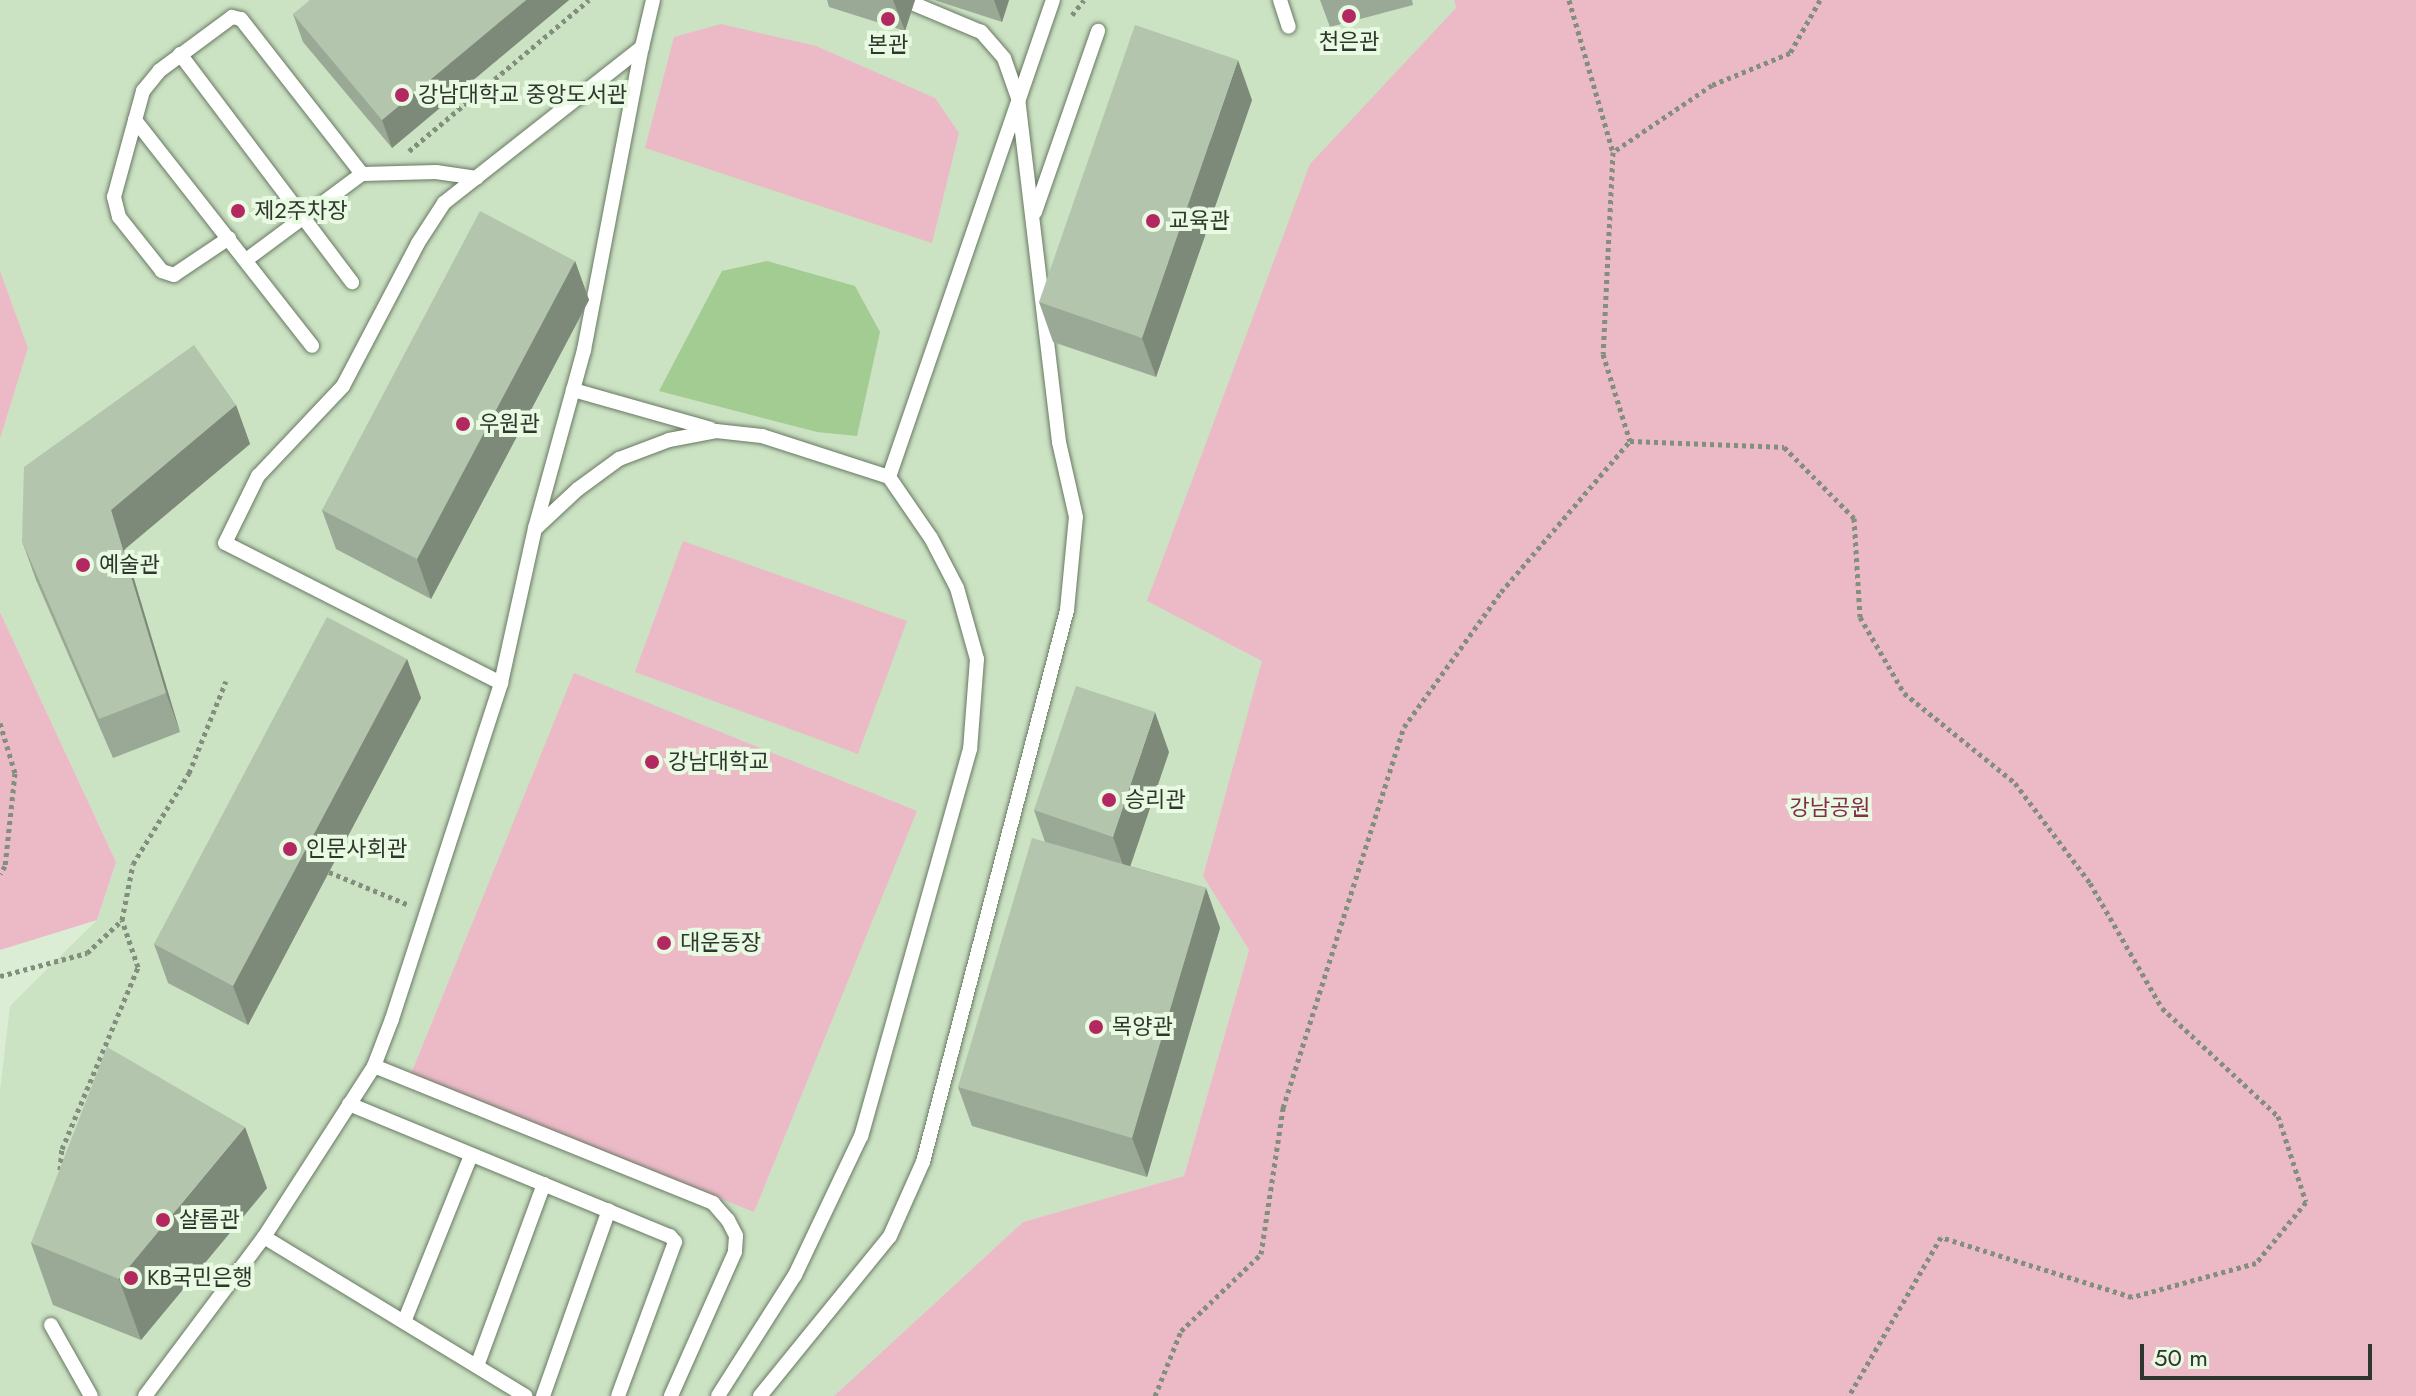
<!DOCTYPE html>
<meta charset="utf-8">
<style>
body{margin:0}
#map{position:relative;width:2416px;height:1396px;overflow:hidden;background:#dbedd4;font-family:Jost,"Noto Sans KR",sans-serif}
div>[style]{position:absolute}
[style*='--x']{left:calc(var(--x)*1px);top:calc(var(--y)*1px);width:calc(var(--w)*1px);rotate:calc(var(--a)*1deg)}
.built>*{inset:0;background:#cbe2c3}
.green>*{inset:0;background:#ecbac7}
.water>*{inset:0;background:#a2cc91}
.path>*{height:5px;margin-top:-2.5px;transform-origin:0;background:repeating-linear-gradient(90deg,#828e7e 0 4px,transparent 0 8px)}
.roads{filter:drop-shadow(0 0 2px #697963) drop-shadow(0 0 2px #697963)}
.lane>*{height:14px;margin:-7px;padding:0 7px;transform-origin:7px;border-radius:7px;background:#fff}
.wall>*{inset:0;background:#9aa995}
.shaded-wall>*{inset:0;background:#7d8a79}
.building>*{inset:0;background:#b3c5ad}
.dots>*{width:22px;height:22px;translate:-50% -50%;box-sizing:border-box;border:4px solid #e8fae2;border-radius:50%}
span{translate:-50% -50%;white-space:nowrap;text-align:center;line-height:1.15;-webkit-text-stroke:8px #e8fae2;paint-order:stroke}
.poi-label{font-size:22px;color:#2f362d}
.left{translate:0 -50%;text-align:left}
.park-label{font-size:22px;color:#842d4c}
.scale{position:absolute;left:2140px;top:1344px;width:232px;height:36px;box-sizing:border-box;border:4px solid #2f362d;border-top:0;padding-left:10px;font-size:24px;line-height:28px;white-space:nowrap;color:#2f362d;-webkit-text-stroke:6px #e8fae2;paint-order:stroke}
</style>
<div id="map">
<div class="built">
<i style="clip-path:polygon(0 0,1454px 0,1456px 8px,1148px 601px,1263px 661px,1203px 876px,1249px 950px,1184px 1176px,1023px 1222px,834px 1396px,0 1396px,0 1091px,10px 1006px,97px 920px,116px 862px,0 612px,0 439px,28px 348px,0 272px)"></i>
</div>
<div class="green">
<i style="clip-path:polygon(1454px 0,2416px 0,2416px 1396px,834px 1396px,1023px 1222px,1184px 1176px,1249px 950px,1203px 876px,1262px 661px,1147px 601px,1310px 164px,1456px 8px)"></i>
<i style="clip-path:polygon(721px 24px,816px 46px,935px 98px,959px 133px,932px 243px,645px 148px,674px 37px)"></i>
<i style="clip-path:polygon(0 271px,28px 348px,0 439px)"></i>
<i style="clip-path:polygon(683px 541px,907px 621px,858px 754px,635px 672px)"></i>
<i style="clip-path:polygon(0 612px,116px 862px,97px 920px,0 950px)"></i>
<i style="clip-path:polygon(574px 673px,917px 811px,754px 1212px,411px 1074px)"></i>
</div>
<div class="water">
<i style="clip-path:polygon(767px 261px,855px 286px,880px 332px,857px 436px,817px 432px,659px 391px,722px 271px)"></i>
</div>
<div class="path">
<i style="--x:1569;--y:0;--w:158;--a:73.9"></i>
<i style="--x:1820;--y:0;--w:61;--a:119.5"></i>
<i style="--x:1790;--y:53;--w:84;--a:157.7"></i>
<i style="--x:1712;--y:85;--w:120;--a:145.9"></i>
<i style="--x:1613;--y:152;--w:202;--a:92.8"></i>
<i style="--x:1603;--y:354;--w:91;--a:72.8"></i>
<i style="--x:1630;--y:441;--w:154;--a:2.2"></i>
<i style="--x:1784;--y:447;--w:100;--a:45.4"></i>
<i style="--x:1854;--y:518;--w:99;--a:86.5"></i>
<i style="--x:1860;--y:617;--w:88;--a:59.9"></i>
<i style="--x:1904;--y:693;--w:143;--a:39"></i>
<i style="--x:2015;--y:783;--w:125;--a:53.1"></i>
<i style="--x:2090;--y:883;--w:144;--a:60.1"></i>
<i style="--x:2162;--y:1008;--w:158;--a:43"></i>
<i style="--x:2278;--y:1116;--w:90;--a:72"></i>
<i style="--x:2306;--y:1202;--w:79;--a:129.3"></i>
<i style="--x:2256;--y:1263;--w:129;--a:164.7"></i>
<i style="--x:2132;--y:1297;--w:200;--a:-162.6"></i>
<i style="--x:1941;--y:1237;--w:184;--a:120.1"></i>
<i style="--x:1072;--y:15;--w:19;--a:-51"></i>
<i style="--x:409;--y:151;--w:235;--a:-40"></i>
<i style="--x:0;--y:723;--w:52;--a:73.3"></i>
<i style="--x:15;--y:773;--w:94;--a:96.1"></i>
<i style="--x:5;--y:866;--w:9;--a:122"></i>
<i style="--x:329;--y:872;--w:87;--a:22.4"></i>
<i style="--x:0;--y:976;--w:90;--a:-14.8"></i>
<i style="--x:87;--y:953;--w:48;--a:-43.3"></i>
<i style="--x:60;--y:1170;--w:21;--a:-85"></i>
<i style="--x:62;--y:1149;--w:197;--a:-67.3"></i>
<i style="--x:138;--y:967;--w:50;--a:-108.8"></i>
<i style="--x:122;--y:920;--w:57;--a:-78.9"></i>
<i style="--x:133;--y:864;--w:107;--a:-58.4"></i>
<i style="--x:189;--y:773;--w:99;--a:-68.1"></i>
<i style="--x:1155;--y:1396;--w:70;--a:-68.2"></i>
<i style="--x:1181;--y:1331;--w:111;--a:-43.9"></i>
<i style="--x:1261;--y:1254;--w:148;--a:-81.4"></i>
<i style="--x:1283;--y:1108;--w:400;--a:-72.4"></i>
<i style="--x:1404;--y:727;--w:166;--a:-54.3"></i>
<i style="--x:1501;--y:592;--w:199;--a:-49.5"></i>
</div>
<div class="roads">
<div class="lane">
<i style="--x:1280;--y:0;--w:28;--a:72"></i>
<i style="--x:180;--y:54;--w:286;--a:53"></i>
<i style="--x:135;--y:120;--w:287;--a:51.9"></i>
<i style="--x:1035;--y:212;--w:192;--a:-70.8"></i>
<i style="--x:229;--y:238;--w:66;--a:146.1"></i>
<i style="--x:174;--y:275;--w:13;--a:-162"></i>
<i style="--x:162;--y:271;--w:69;--a:-128.5"></i>
<i style="--x:119;--y:217;--w:21;--a:-104"></i>
<i style="--x:114;--y:197;--w:110;--a:-74.7"></i>
<i style="--x:143;--y:91;--w:26;--a:-51"></i>
<i style="--x:159;--y:71;--w:91;--a:-36.5"></i>
<i style="--x:232;--y:17;--w:9;--a:13"></i>
<i style="--x:241;--y:19;--w:197;--a:52"></i>
<i style="--x:362;--y:174;--w:74;--a:-1.5"></i>
<i style="--x:436;--y:172;--w:41;--a:8.3"></i>
<i style="--x:246;--y:260;--w:144;--a:-36.6"></i>
<i style="--x:573;--y:390;--w:143;--a:15.8"></i>
<i style="--x:889;--y:477;--w:504;--a:-71.03"></i>
<i style="--x:536;--y:528;--w:57;--a:-42.9"></i>
<i style="--x:578;--y:489;--w:51;--a:-36.2"></i>
<i style="--x:619;--y:459;--w:53;--a:-20.8"></i>
<i style="--x:669;--y:440;--w:48;--a:-10.8"></i>
<i style="--x:716;--y:431;--w:46;--a:6.2"></i>
<i style="--x:762;--y:436;--w:133;--a:17.9"></i>
<i style="--x:889;--y:477;--w:74;--a:55.5"></i>
<i style="--x:931;--y:538;--w:56;--a:62.5"></i>
<i style="--x:957;--y:588;--w:74;--a:74.3"></i>
<i style="--x:977;--y:659;--w:90;--a:94.4"></i>
<i style="--x:970;--y:749;--w:402;--a:105.7"></i>
<i style="--x:861;--y:1136;--w:154;--a:115.4"></i>
<i style="--x:795;--y:1275;--w:143;--a:122.5"></i>
<i style="--x:501;--y:683;--w:309;--a:-153.1"></i>
<i style="--x:225;--y:543;--w:75;--a:-63.8"></i>
<i style="--x:258;--y:476;--w:124;--a:-46.6"></i>
<i style="--x:343;--y:386;--w:161;--a:-62.3"></i>
<i style="--x:418;--y:243;--w:48;--a:-57"></i>
<i style="--x:444;--y:203;--w:252;--a:-38.2"></i>
<i style="--x:642;--y:47;--w:48;--a:-76.8"></i>
<i style="--x:374;--y:1066;--w:366;--a:22"></i>
<i style="--x:713;--y:1203;--w:23;--a:49"></i>
<i style="--x:728;--y:1220;--w:18;--a:63"></i>
<i style="--x:736;--y:1236;--w:16;--a:94"></i>
<i style="--x:735;--y:1252;--w:158;--a:114"></i>
<i style="--x:349;--y:1104;--w:347;--a:22.4"></i>
<i style="--x:670;--y:1236;--w:8;--a:50"></i>
<i style="--x:675;--y:1242;--w:164;--a:110.3"></i>
<i style="--x:264;--y:1237;--w:306;--a:31.3"></i>
<i style="--x:404;--y:1322;--w:180;--a:-68.1"></i>
<i style="--x:51;--y:1325;--w:81;--a:60.6"></i>
<i style="--x:477;--y:1366;--w:194;--a:-69.8"></i>
<i style="--x:145;--y:1396;--w:199;--a:-53.2"></i>
<i style="--x:264;--y:1237;--w:203;--a:-57.2"></i>
<i style="--x:374;--y:1066;--w:50;--a:-69"></i>
<i style="--x:392;--y:1019;--w:353;--a:-72"></i>
<i style="--x:501;--y:683;--w:159;--a:-77.6"></i>
<i style="--x:535;--y:528;--w:185;--a:-74.6"></i>
<i style="--x:584;--y:350;--w:309;--a:-79.2"></i>
<i style="--x:543;--y:1396;--w:197;--a:-70.5"></i>
<i style="--x:760;--y:1396;--w:206;--a:-50.9"></i>
<i style="--x:890;--y:1236;--w:81;--a:-66"></i>
<i style="--x:923;--y:1162;--w:570;--a:-75.38"></i>
<i style="--x:1067;--y:610;--w:93;--a:-84.5"></i>
<i style="--x:1076;--y:517;--w:77;--a:-102.8"></i>
<i style="--x:1059;--y:442;--w:346;--a:-96.8"></i>
<i style="--x:1018;--y:98;--w:42;--a:-109.3"></i>
<i style="--x:1004;--y:58;--w:35;--a:-131"></i>
<i style="--x:981;--y:32;--w:73;--a:-157.3"></i>
</div>
</div>
<div class="wall">
<i style="clip-path:polygon(569px 0,392px 148px,303px 42px,293px 14px)"></i>
<i style="clip-path:polygon(827px 0,915px 0,905px 31px,829px 7px)"></i>
<i style="clip-path:polygon(934px 0,1009px 0,1002px 22px)"></i>
<i style="clip-path:polygon(1320px 0,1412px 0,1413px 5px,1330px 27px)"></i>
<i style="clip-path:polygon(1252px 100px,1156px 377px,1053px 342px,1039px 302px)"></i>
<i style="clip-path:polygon(575px 261px,589px 300px,431px 599px,336px 549px,322px 510px)"></i>
<i style="clip-path:polygon(236px 405px,250px 444px,125px 549px,180px 732px,113px 758px,36px 580px,22px 541px)"></i>
<i style="clip-path:polygon(407px 659px,421px 698px,248px 1025px,168px 983px,154px 944px)"></i>
<i style="clip-path:polygon(1169px 752px,1130px 866px,1206px 888px,1220px 928px,1147px 1177px,972px 1126px,958px 1087px,1045px 842px,1034px 810px)"></i>
<i style="clip-path:polygon(267px 1188px,141px 1340px,53px 1305px,31px 1243px)"></i>
</div>
<div class="shaded-wall">
<i style="clip-path:polygon(526px 0,569px 0,392px 148px,382px 120px)"></i>
<i style="clip-path:polygon(893px 0,915px 0,905px 31px)"></i>
<i style="clip-path:polygon(994px 0,1009px 0,1002px 22px)"></i>
<i style="clip-path:polygon(1238px 60px,1252px 100px,1156px 377px,1142px 338px)"></i>
<i style="clip-path:polygon(575px 261px,589px 300px,431px 599px,417px 559px)"></i>
<i style="clip-path:polygon(236px 405px,250px 444px,125px 549px,180px 732px,166px 693px,111px 510px)"></i>
<i style="clip-path:polygon(407px 659px,421px 698px,248px 1025px,233px 986px)"></i>
<i style="clip-path:polygon(1155px 712px,1169px 752px,1127px 876px,1113px 837px)"></i>
<i style="clip-path:polygon(1206px 888px,1220px 928px,1147px 1177px,1132px 1138px)"></i>
<i style="clip-path:polygon(245px 1127px,267px 1188px,141px 1340px,119px 1279px)"></i>
</div>
<div class="building">
<i style="clip-path:polygon(310px 0,526px 0,382px 120px,293px 14px)"></i>
<i style="clip-path:polygon(1135px 25px,1238px 60px,1142px 338px,1039px 302px)"></i>
<i style="clip-path:polygon(480px 211px,575px 261px,417px 559px,322px 510px)"></i>
<i style="clip-path:polygon(194px 345px,236px 405px,111px 510px,166px 693px,99px 719px,22px 541px,24px 467px)"></i>
<i style="clip-path:polygon(327px 617px,407px 659px,233px 986px,154px 944px)"></i>
<i style="clip-path:polygon(1076px 686px,1155px 712px,1113px 837px,1034px 810px)"></i>
<i style="clip-path:polygon(1032px 838px,1206px 888px,1132px 1138px,958px 1087px)"></i>
<i style="clip-path:polygon(107px 1047px,245px 1127px,119px 1279px,31px 1243px)"></i>
</div>
<div class="dots">
<i style="left:1349px;top:16px;background:#b42861"></i>
<i style="left:888px;top:19px;background:#b42861"></i>
<i style="left:402px;top:95px;background:#b42861"></i>
<i style="left:238px;top:211px;background:#b42861"></i>
<i style="left:1153px;top:221px;background:#b42861"></i>
<i style="left:463px;top:424px;background:#b42861"></i>
<i style="left:83px;top:565px;background:#b42861"></i>
<i style="left:652px;top:762px;background:#b42861"></i>
<i style="left:1109px;top:800px;background:#b42861"></i>
<i style="left:290px;top:849px;background:#b42861"></i>
<i style="left:664px;top:943px;background:#b42861"></i>
<i style="left:1096px;top:1027px;background:#b42861"></i>
<i style="left:163px;top:1220px;background:#b42861"></i>
<i style="left:131px;top:1278px;background:#b42861"></i>
</div>
<div class="poi-label">
<span style="left:1349px;top:42px">천은관</span>
<span style="left:888px;top:45px">본관</span>
<span class="left" style="left:418px;top:95px">강남대학교 중앙도서관</span>
<span class="left" style="left:254px;top:211px">제2주차장</span>
<span class="left" style="left:1169px;top:221px">교육관</span>
<span class="left" style="left:479px;top:424px">우원관</span>
<span class="left" style="left:99px;top:565px">예술관</span>
<span class="left" style="left:668px;top:762px">강남대학교</span>
<span class="left" style="left:1125px;top:800px">승리관</span>
<span class="left" style="left:306px;top:849px">인문사회관</span>
<span class="left" style="left:680px;top:943px">대운동장</span>
<span class="left" style="left:1112px;top:1027px">목양관</span>
<span class="left" style="left:179px;top:1220px">샬롬관</span>
<span class="left" style="left:147px;top:1278px">KB국민은행</span>
</div>
<div class="park-label">
<span style="left:1830px;top:808px">강남공원</span>
</div>
<div class="scale">50 m</div>
</div>
